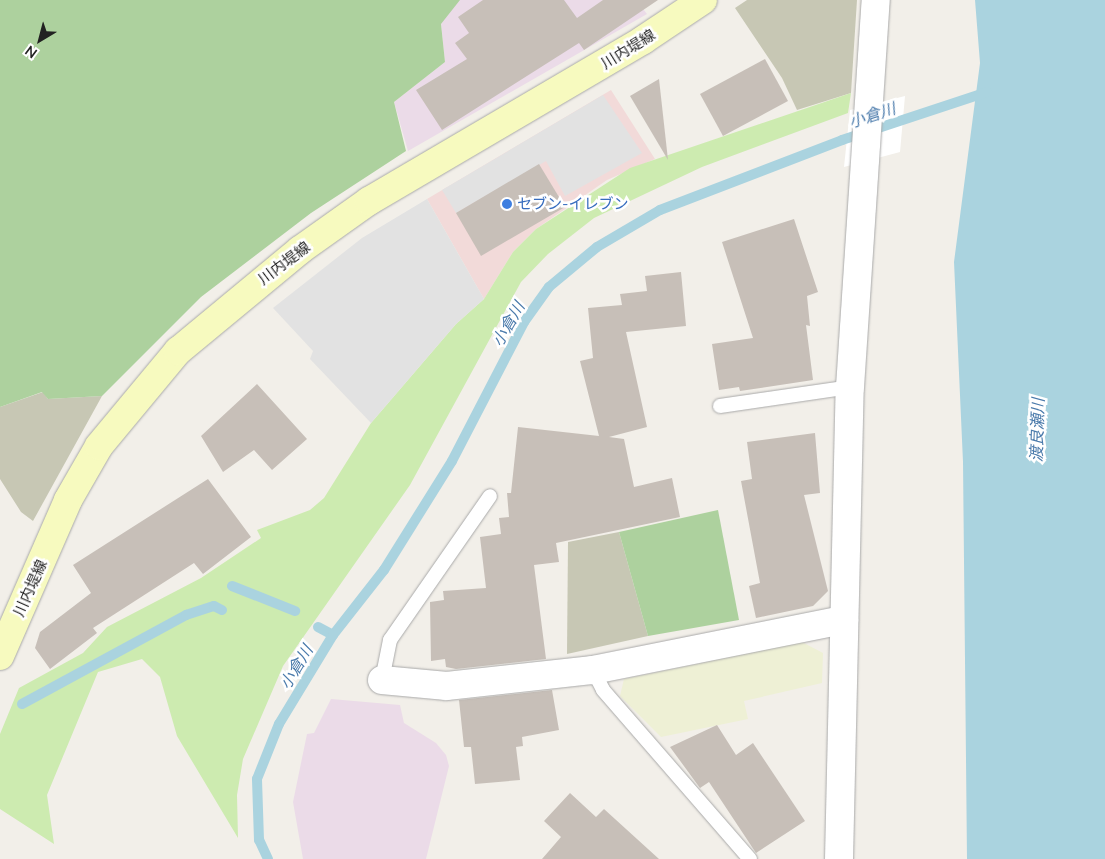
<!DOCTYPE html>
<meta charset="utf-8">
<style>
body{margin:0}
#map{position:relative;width:1105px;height:859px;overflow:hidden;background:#f2efe9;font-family:Mulish,"Noto Sans JP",sans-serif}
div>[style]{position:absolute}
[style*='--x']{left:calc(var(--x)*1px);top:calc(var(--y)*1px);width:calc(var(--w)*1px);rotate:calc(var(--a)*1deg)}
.commercial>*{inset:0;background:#f2dad9}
.industrial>*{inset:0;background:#ebdbe8}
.construction>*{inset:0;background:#c7c7b4}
.farmland>*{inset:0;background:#eef0d5}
.grass>*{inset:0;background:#cdebb0}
.forest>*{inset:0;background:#add19e}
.parking>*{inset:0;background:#e2e2e2}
.water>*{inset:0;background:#aad3df}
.pier>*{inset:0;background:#fff}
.stream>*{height:10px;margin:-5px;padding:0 5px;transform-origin:5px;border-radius:5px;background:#aad3df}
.building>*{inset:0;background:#c7bfb8}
.roads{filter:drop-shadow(0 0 1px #a9a9a9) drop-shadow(0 0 1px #a9a9a9)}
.service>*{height:14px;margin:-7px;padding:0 7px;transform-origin:7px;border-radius:7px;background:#fff}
.minor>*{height:28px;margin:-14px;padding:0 14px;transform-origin:14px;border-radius:14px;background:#fff}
.tertiary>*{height:28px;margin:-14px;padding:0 14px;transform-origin:14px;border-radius:14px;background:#fff}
.secondary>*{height:28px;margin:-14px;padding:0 14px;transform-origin:14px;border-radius:14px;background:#f7fabf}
.dots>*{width:14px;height:14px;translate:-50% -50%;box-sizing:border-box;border:2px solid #fff;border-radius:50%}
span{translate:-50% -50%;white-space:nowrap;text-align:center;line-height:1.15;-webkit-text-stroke:5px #fff;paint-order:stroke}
.street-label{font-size:15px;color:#222}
.shop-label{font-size:15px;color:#366cbe}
.left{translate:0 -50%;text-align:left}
.water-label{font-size:16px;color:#4a7aab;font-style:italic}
.north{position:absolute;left:15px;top:15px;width:50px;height:50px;-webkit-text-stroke:4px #fff;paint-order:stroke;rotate:217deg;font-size:14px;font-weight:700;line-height:20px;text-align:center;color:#222}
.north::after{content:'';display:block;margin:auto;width:18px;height:22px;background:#222;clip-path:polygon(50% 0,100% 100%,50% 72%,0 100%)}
</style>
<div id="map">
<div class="commercial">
<i style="clip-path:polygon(611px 90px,655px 159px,607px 180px,536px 229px,513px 252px,484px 299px,427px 199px)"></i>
</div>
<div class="industrial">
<i style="clip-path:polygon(452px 0,636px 0,647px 14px,408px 151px,394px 102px,445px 62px,441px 23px)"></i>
<i style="clip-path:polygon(331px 699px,400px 705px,404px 723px,436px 743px,446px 755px,449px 766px,426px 859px,303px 859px,293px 802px,307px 734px,314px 733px)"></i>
</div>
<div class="construction">
<i style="clip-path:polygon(747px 0,857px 0,851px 93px,797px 110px,782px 78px,735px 8px)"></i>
<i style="clip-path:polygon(43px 392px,48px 399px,102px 396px,33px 521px,21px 512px,0 479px,0 407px)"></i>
<i style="clip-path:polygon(619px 532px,648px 636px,567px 654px,568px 542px)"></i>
</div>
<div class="farmland">
<i style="clip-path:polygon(802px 642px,823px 653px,822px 683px,744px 701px,748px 719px,661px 737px,620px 696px,624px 679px)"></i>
</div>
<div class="grass">
<i style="clip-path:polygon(851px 93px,848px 113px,702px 167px,594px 218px,548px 254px,521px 282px,410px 485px,283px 666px,243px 759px,237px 795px,238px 838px,177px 736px,160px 677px,142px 659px,98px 672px,47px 795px,54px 844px,0 809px,0 734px,19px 688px,83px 653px,107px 627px,201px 578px,261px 538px,257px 530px,310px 510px,324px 498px,371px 423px,456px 324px,484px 299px,513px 252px,536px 229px,630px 168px)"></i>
</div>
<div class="forest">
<i style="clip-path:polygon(0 0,460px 0,441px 24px,445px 62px,394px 102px,406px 151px,311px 213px,201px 297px,102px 396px,48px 399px,42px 392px,0 407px)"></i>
<i style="clip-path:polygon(718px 510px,739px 620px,648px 636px,619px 532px)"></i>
</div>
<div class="parking">
<i style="clip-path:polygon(603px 95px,642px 153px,565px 196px,546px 161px,456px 213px,442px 190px)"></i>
<i style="clip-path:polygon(427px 199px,484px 299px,456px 324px,371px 423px,310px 359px,313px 351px,273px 308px,362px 238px)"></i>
</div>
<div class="water">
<i style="clip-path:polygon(975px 0,1105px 0,1105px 859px,967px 859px,963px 462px,954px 262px,980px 63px)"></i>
</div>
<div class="pier">
<i style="clip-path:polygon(905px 96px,900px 152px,844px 167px,850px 110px)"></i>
</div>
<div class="stream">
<i style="--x:232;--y:586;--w:68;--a:21.6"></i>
<i style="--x:318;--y:627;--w:17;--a:28"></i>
<i style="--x:22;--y:704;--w:187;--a:-28.5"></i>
<i style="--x:186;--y:615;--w:29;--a:-18"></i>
<i style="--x:214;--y:606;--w:9;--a:27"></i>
<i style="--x:268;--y:859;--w:21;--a:-115"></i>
<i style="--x:259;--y:840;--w:61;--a:-91.9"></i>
<i style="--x:257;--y:779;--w:59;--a:-68.2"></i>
<i style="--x:279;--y:724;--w:104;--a:-58.8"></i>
<i style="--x:333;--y:635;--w:83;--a:-51.9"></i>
<i style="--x:384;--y:570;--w:128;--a:-58"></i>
<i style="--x:452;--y:461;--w:157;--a:-62.6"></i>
<i style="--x:524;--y:322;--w:43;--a:-54.5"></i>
<i style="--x:549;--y:287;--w:62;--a:-39.8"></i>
<i style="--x:597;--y:247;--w:73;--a:-30.4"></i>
<i style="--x:660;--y:210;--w:195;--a:-21"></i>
<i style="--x:842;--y:140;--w:153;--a:-18.3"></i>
</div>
<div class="building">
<i style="clip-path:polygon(483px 0,564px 0,577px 18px,603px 0,658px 0,584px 50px,579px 43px,442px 130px,416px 90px,467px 59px,455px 43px,469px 33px,458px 17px)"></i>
<i style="clip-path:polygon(765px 59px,788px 101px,723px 136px,700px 94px)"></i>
<i style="clip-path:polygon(659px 79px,668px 160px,630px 96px)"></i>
<i style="clip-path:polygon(539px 164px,565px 207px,481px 256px,456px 213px)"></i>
<i style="clip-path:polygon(794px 219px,818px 292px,807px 296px,810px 326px,806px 325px,813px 380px,740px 391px,739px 387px,719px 390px,712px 344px,753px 338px,722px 242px)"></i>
<i style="clip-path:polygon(681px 272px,686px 326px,626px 332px,647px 427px,609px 437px,624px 439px,634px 487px,672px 478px,680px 517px,556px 543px,559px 562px,534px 565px,546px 659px,456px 669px,446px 667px,445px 659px,431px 661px,430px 602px,444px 600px,443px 591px,486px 588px,480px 537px,501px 534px,499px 518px,509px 517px,507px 493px,511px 493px,518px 427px,599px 436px,580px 361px,593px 358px,588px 308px,622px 305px,620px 294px,647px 291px,645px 276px)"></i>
<i style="clip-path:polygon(257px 384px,307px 439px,272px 470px,254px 450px,223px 472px,201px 436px)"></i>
<i style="clip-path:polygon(815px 433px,820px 493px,804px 495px,828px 591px,813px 606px,756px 618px,749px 586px,760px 583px,741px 481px,752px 479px,747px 442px)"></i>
<i style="clip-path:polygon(208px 479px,251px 537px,203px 574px,194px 563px,93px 628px,97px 633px,50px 669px,35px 648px,40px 632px,91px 593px,73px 565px)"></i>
<i style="clip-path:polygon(552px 690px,559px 730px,522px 737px,523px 746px,516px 747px,520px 780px,475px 784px,471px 747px,464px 747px,459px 700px)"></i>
<i style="clip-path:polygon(717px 725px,736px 755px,753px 743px,805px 821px,756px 853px,709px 782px,700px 788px,670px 747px)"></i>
<i style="clip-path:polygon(570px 793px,596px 817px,604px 809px,659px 859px,542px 859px,561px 837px,544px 821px)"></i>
</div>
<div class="roads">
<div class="service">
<i style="--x:720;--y:406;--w:131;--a:-8.3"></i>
<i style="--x:593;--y:670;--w:22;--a:63"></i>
<i style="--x:603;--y:690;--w:224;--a:49"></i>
<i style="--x:382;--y:680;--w:41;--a:-78.7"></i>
<i style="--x:390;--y:640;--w:175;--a:-55.2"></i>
</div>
<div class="minor">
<i style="--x:382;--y:680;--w:65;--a:5.3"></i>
<i style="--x:447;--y:686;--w:147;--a:-6.3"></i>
<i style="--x:593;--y:670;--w:256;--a:-11.3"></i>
</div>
<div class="tertiary">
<i style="--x:839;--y:859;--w:472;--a:-88.7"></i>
<i style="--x:850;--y:387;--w:388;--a:-86.2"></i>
</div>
<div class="secondary">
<i style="--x:0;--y:656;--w:170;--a:-66.4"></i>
<i style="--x:68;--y:500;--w:62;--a:-60.1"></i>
<i style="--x:99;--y:446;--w:124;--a:-50.3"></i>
<i style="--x:178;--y:351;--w:158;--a:-39.6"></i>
<i style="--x:300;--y:250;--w:85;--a:-35.4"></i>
<i style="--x:369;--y:201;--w:318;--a:-30.4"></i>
<i style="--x:643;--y:40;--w:72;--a:-33.7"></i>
</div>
</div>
<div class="dots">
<i style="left:507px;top:204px;background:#3f7fe0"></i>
</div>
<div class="street-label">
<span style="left:628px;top:49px;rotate:-32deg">川内堤線</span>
<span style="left:284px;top:263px;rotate:-37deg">川内堤線</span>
<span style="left:30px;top:588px;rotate:-66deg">川内堤線</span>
</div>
<div class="shop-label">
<span class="left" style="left:517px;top:204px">セブン-イレブン</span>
</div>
<div class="water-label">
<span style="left:872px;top:115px;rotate:-18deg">小倉川</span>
<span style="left:508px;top:324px;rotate:-60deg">小倉川</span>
<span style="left:1037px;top:430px;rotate:-88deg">渡良瀬川</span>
<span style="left:296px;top:667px;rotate:-59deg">小倉川</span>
</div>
<div class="north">N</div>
</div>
